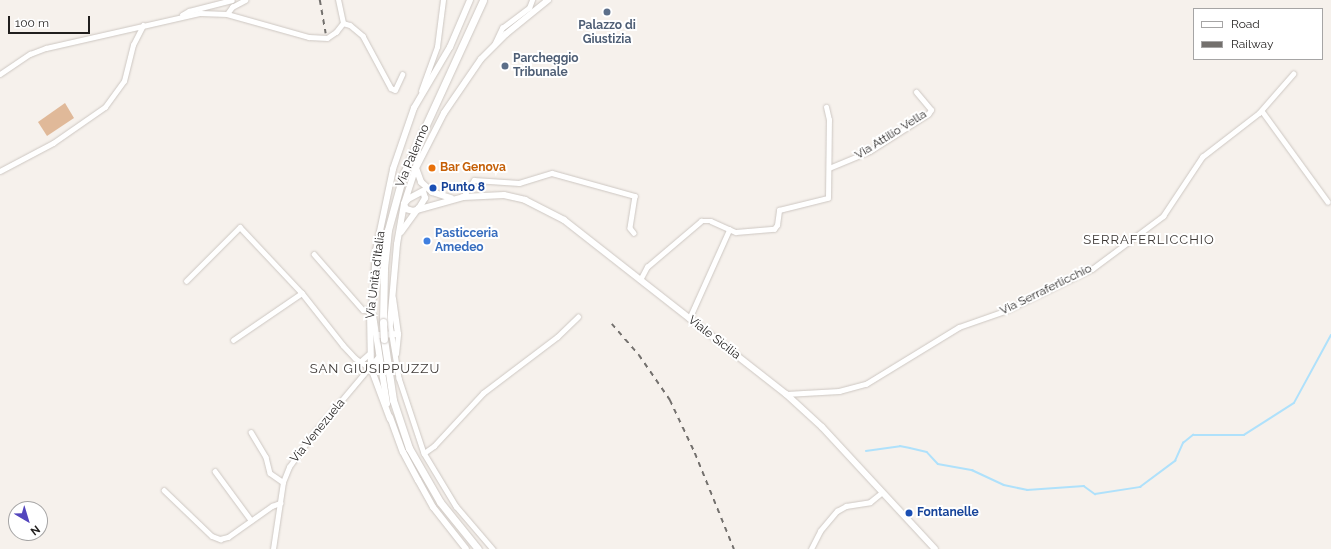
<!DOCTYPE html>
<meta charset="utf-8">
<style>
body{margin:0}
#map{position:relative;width:1331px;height:549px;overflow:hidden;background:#f6f1ec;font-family:Raleway,sans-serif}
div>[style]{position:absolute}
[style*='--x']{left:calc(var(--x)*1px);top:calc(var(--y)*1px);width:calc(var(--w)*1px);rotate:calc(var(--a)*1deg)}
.green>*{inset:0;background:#e0b999}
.stream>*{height:1.5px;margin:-0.75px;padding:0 0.75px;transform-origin:0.75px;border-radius:0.75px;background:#afe1fb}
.roads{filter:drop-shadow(0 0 1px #cdc7c2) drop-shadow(0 0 1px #cdc7c2)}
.minor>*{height:4.5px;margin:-2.25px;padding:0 2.25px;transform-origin:2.25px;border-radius:2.25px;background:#fff}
.tertiary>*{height:6px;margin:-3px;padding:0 3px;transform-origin:3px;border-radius:3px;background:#fff}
.primary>*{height:7px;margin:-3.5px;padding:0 3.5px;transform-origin:3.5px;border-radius:3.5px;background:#fff}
.rail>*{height:1.5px;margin-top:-0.75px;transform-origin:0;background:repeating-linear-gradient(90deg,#73706d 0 5px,transparent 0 10px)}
.bridges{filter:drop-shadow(0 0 1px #cdc7c2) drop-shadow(0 0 1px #cdc7c2)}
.primary-bridge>*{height:7px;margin:-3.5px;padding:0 3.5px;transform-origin:3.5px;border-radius:3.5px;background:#fff}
.dots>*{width:11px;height:11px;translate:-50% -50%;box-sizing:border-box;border:2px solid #fff;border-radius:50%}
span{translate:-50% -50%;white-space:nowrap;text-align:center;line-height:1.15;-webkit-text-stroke:4px #fff;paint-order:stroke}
.service-label{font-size:12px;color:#4e5e75;font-weight:700}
.left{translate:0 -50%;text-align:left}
.street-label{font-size:12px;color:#201e1d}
.food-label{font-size:12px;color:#c56008;font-weight:700}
.transit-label{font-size:12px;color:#164399;font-weight:700}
.shop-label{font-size:12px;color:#366cbe;font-weight:700}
.neighbourhood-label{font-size:13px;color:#3c3734;letter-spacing:1px}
.legend{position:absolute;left:1193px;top:8px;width:130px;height:52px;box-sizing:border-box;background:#fff;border:1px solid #a6a5a5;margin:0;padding:5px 7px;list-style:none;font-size:12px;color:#201e1d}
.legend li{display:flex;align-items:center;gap:8px;height:20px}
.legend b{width:20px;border:1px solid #a6a5a5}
.north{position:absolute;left:8px;top:501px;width:40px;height:40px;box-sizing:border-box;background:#fff;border:1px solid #a6a5a5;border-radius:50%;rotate:142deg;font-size:11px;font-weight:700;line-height:16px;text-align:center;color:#201e1d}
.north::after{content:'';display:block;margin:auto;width:14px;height:18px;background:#5446bd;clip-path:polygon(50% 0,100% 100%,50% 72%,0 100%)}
.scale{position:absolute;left:8px;top:16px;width:82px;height:18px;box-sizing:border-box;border:2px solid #201e1d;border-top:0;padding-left:5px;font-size:12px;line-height:14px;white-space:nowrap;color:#201e1d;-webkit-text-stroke:3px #fff;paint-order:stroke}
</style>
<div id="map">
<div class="green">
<i style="clip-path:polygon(65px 103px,74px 118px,47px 136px,38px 122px)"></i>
</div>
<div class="stream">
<i style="--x:866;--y:451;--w:34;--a:-8"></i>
<i style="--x:900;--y:446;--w:10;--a:11"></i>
<i style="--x:910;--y:448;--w:17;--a:13"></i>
<i style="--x:927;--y:452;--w:16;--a:47"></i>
<i style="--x:938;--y:464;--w:35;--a:10"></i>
<i style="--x:972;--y:470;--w:35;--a:25"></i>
<i style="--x:1004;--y:485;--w:24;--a:12"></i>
<i style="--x:1027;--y:490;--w:57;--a:-4"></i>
<i style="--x:1084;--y:486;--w:14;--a:36"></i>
<i style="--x:1095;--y:494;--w:46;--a:-8.8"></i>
<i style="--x:1140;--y:487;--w:44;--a:-36.6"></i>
<i style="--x:1175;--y:461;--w:20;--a:-66"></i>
<i style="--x:1183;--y:443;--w:13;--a:-39"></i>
<i style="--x:1193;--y:435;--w:51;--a:0"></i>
<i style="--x:1244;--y:435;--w:59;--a:-32.6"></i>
<i style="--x:1294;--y:403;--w:77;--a:-61.4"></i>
</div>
<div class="roads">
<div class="minor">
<i style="--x:227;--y:14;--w:9;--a:-54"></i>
<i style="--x:232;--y:7;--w:15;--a:-28"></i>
<i style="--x:182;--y:15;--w:8;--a:-30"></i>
<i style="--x:189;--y:11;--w:44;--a:-14.3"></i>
<i style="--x:343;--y:23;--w:7;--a:16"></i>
<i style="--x:350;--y:25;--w:17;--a:40"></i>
<i style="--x:363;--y:36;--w:59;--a:61.7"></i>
<i style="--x:391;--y:88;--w:4;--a:27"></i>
<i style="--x:395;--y:90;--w:17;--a:-65"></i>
<i style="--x:494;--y:45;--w:19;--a:-65"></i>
<i style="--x:502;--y:28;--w:34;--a:-37"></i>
<i style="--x:529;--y:8;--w:9;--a:-69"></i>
<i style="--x:0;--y:74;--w:36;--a:-34"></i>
<i style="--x:30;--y:54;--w:17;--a:-21"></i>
<i style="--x:46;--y:48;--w:158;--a:-12.8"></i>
<i style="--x:200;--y:13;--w:27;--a:2"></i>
<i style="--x:227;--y:14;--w:85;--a:15.7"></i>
<i style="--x:309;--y:37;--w:18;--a:3"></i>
<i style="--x:327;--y:38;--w:11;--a:-34"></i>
<i style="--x:336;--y:32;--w:11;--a:-52"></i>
<i style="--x:343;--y:23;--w:24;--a:-102"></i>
<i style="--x:421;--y:91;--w:47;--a:-70"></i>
<i style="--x:437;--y:47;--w:47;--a:-82.7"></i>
<i style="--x:1262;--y:111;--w:112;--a:54"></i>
<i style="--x:829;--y:168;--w:44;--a:-22.5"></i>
<i style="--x:870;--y:151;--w:69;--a:-32.5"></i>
<i style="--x:928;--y:114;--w:5;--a:-53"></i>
<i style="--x:931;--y:110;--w:23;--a:-130"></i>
<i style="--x:0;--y:171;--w:60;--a:-27.8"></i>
<i style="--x:53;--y:143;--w:63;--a:-34.7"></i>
<i style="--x:105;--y:107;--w:32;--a:-54"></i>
<i style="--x:124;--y:81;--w:37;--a:-76"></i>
<i style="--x:133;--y:45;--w:22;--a:-63"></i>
<i style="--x:463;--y:197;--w:20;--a:-57"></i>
<i style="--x:474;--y:180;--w:45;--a:3.8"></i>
<i style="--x:519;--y:183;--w:34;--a:-17"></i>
<i style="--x:552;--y:173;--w:86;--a:15.5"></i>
<i style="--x:635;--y:196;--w:32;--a:99"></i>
<i style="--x:630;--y:228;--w:6;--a:51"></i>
<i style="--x:314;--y:254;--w:74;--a:48.8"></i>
<i style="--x:363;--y:310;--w:9;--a:-6"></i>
<i style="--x:640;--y:280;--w:15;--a:-62"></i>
<i style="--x:647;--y:267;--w:71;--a:-40.4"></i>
<i style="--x:701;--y:221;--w:10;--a:0"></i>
<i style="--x:711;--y:221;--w:27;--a:24"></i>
<i style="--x:736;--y:232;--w:38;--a:-5"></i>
<i style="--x:774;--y:229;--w:5;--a:-53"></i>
<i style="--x:777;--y:225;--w:15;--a:-82"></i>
<i style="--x:779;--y:210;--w:50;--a:-13.8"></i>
<i style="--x:828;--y:198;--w:78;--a:-89.3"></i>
<i style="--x:829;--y:120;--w:13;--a:-103"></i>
<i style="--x:186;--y:281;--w:76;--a:-45"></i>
<i style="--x:240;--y:227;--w:91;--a:46.8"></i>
<i style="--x:302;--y:293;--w:66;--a:51.7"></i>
<i style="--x:343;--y:345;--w:18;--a:47"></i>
<i style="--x:355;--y:358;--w:22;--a:34"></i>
<i style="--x:689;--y:319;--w:98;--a:-65.8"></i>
<i style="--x:390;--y:324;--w:55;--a:80.5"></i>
<i style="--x:399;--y:378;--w:79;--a:71.6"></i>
<i style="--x:424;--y:453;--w:62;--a:58.9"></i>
<i style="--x:456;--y:506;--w:57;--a:49.3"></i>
<i style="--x:233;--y:340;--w:83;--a:-34.3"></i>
<i style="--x:396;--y:354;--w:20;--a:-84"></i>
<i style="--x:361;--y:361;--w:12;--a:-42"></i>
<i style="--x:786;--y:394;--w:53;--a:-3.2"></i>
<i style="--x:839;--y:391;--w:28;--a:-15"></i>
<i style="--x:866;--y:384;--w:109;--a:-31.5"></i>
<i style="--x:959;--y:327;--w:49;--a:-19.2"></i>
<i style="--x:1005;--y:311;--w:97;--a:-25.8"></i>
<i style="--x:1092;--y:269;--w:89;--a:-36.7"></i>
<i style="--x:1163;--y:216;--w:71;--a:-56.5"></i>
<i style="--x:1202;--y:157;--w:72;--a:-37.7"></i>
<i style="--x:1259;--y:113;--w:52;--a:-48.9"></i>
<i style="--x:251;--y:432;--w:29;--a:59"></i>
<i style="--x:266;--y:457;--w:16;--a:76"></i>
<i style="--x:270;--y:473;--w:16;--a:35"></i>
<i style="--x:424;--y:453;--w:12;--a:-35"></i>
<i style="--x:434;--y:446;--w:72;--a:-47.2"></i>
<i style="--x:483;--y:393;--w:93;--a:-37.1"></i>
<i style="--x:557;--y:337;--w:29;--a:-44"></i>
<i style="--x:215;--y:471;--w:61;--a:53.7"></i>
<i style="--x:164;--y:490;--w:66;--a:43.8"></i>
<i style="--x:212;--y:536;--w:9;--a:21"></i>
<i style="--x:220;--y:539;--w:8;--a:-14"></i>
<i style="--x:228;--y:537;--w:54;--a:-35.2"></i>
<i style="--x:272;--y:506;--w:9;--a:-21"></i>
<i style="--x:273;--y:549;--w:68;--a:-81.5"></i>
<i style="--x:283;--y:482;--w:16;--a:-68"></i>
<i style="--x:289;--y:467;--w:36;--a:-54"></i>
<i style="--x:310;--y:438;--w:106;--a:-50"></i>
<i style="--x:811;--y:549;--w:20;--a:-63"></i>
<i style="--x:820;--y:531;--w:26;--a:-50"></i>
<i style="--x:837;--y:511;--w:10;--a:-29"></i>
<i style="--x:846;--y:506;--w:24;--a:-9"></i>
<i style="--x:870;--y:502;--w:14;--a:-39"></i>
</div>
<div class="tertiary">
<i style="--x:418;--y:148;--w:20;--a:96"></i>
<i style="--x:416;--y:168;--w:15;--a:70"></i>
<i style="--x:421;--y:182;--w:15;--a:42"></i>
<i style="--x:432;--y:192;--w:20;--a:18"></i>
<i style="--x:419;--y:208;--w:12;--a:-59"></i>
<i style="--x:425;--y:198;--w:7;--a:-106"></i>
<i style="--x:423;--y:191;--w:17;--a:152"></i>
<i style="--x:408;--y:199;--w:6;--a:129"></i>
<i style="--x:404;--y:204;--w:5;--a:68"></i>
<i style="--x:406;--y:209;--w:7;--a:16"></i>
<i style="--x:413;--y:211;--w:52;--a:-15.6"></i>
<i style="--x:463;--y:197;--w:41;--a:-2.8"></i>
<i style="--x:504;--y:195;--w:22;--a:13"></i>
<i style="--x:525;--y:200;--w:44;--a:27.1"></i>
<i style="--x:564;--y:220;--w:282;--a:38.1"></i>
<i style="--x:786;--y:394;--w:49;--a:42.5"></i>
<i style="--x:822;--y:427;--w:166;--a:47.2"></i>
<i style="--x:401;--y:232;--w:29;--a:-54"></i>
<i style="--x:372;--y:309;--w:96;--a:81"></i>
<i style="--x:390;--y:324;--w:80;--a:-85"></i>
<i style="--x:397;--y:244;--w:41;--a:-80.1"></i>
<i style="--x:404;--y:204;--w:38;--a:-72"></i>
<i style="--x:416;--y:168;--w:62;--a:-63"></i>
<i style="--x:444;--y:113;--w:65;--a:-55.6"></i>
<i style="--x:481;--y:59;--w:35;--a:-45"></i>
<i style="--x:506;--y:34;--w:54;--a:-39"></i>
<i style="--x:379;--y:335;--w:19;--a:-3"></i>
<i style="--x:398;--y:334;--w:36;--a:-98"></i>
<i style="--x:390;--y:417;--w:37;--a:70"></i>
<i style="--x:403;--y:452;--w:32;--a:62"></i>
<i style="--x:418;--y:480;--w:31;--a:61"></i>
<i style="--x:433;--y:507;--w:53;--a:51.8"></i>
<i style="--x:390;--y:419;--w:54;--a:-110.4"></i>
<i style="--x:371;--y:368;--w:56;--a:-91"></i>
<i style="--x:370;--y:312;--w:4;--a:-56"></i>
<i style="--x:372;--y:309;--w:59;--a:-86.1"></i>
<i style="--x:376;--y:250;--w:83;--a:-78.1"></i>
<i style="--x:393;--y:169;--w:65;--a:-71"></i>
<i style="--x:414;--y:108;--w:71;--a:-59.5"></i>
<i style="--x:450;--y:47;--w:51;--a:-66.9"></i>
</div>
<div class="primary">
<i style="--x:383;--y:322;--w:54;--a:-88.9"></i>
<i style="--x:384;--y:268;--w:38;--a:-84"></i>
<i style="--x:388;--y:230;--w:57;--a:-74.7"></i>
<i style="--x:403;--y:175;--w:192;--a:-65.4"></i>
<i style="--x:384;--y:339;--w:62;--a:81.6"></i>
<i style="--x:393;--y:400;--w:51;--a:71.6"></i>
<i style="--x:409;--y:448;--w:62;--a:60.1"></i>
<i style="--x:440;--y:502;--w:60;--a:51"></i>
</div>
</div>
<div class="rail">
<i style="--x:320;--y:0;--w:34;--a:80"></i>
<i style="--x:612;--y:324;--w:41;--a:48.9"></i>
<i style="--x:639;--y:355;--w:55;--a:55.4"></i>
<i style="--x:670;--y:400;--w:59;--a:64.7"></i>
<i style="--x:695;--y:453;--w:104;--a:67.9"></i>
</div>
<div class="bridges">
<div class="primary-bridge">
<i style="--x:383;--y:322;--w:17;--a:87"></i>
</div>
</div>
<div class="dots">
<i style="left:607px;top:12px;background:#5c6f8a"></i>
<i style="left:505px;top:66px;background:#5c6f8a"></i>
<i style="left:432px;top:168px;background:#e8710a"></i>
<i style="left:433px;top:188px;background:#1a4fb4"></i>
<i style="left:427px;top:241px;background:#3f7fe0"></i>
<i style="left:909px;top:513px;background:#1a4fb4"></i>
</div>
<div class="service-label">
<span style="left:607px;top:33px">Palazzo di<br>Giustizia</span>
<span class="left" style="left:513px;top:66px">Parcheggio<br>Tribunale</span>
</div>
<div class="street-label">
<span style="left:891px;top:135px;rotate:-32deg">Via Attilio Vella</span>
<span style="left:413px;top:156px;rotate:-67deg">Via Palermo</span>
<span style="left:376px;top:275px;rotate:-83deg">Via Unità d'Italia</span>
<span style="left:1046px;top:290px;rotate:-26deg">Via Serraferlicchio</span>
<span style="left:714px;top:338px;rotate:38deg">Viale Sicilia</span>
<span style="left:318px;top:431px;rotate:-51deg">Via Venezuela</span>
</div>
<div class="food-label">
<span class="left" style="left:440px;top:168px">Bar Genova</span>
</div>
<div class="transit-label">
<span class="left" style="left:441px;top:188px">Punto 8</span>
<span class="left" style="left:917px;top:513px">Fontanelle</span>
</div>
<div class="shop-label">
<span class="left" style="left:435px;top:241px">Pasticceria<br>Amedeo</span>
</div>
<div class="neighbourhood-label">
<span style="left:1149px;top:240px">SERRAFERLICCHIO</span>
<span style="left:375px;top:369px">SAN GIUSIPPUZZU</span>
</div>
<ul class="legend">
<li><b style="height:5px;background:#fff"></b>Road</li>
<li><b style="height:5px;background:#73706d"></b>Railway</li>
</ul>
<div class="north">N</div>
<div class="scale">100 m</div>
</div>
